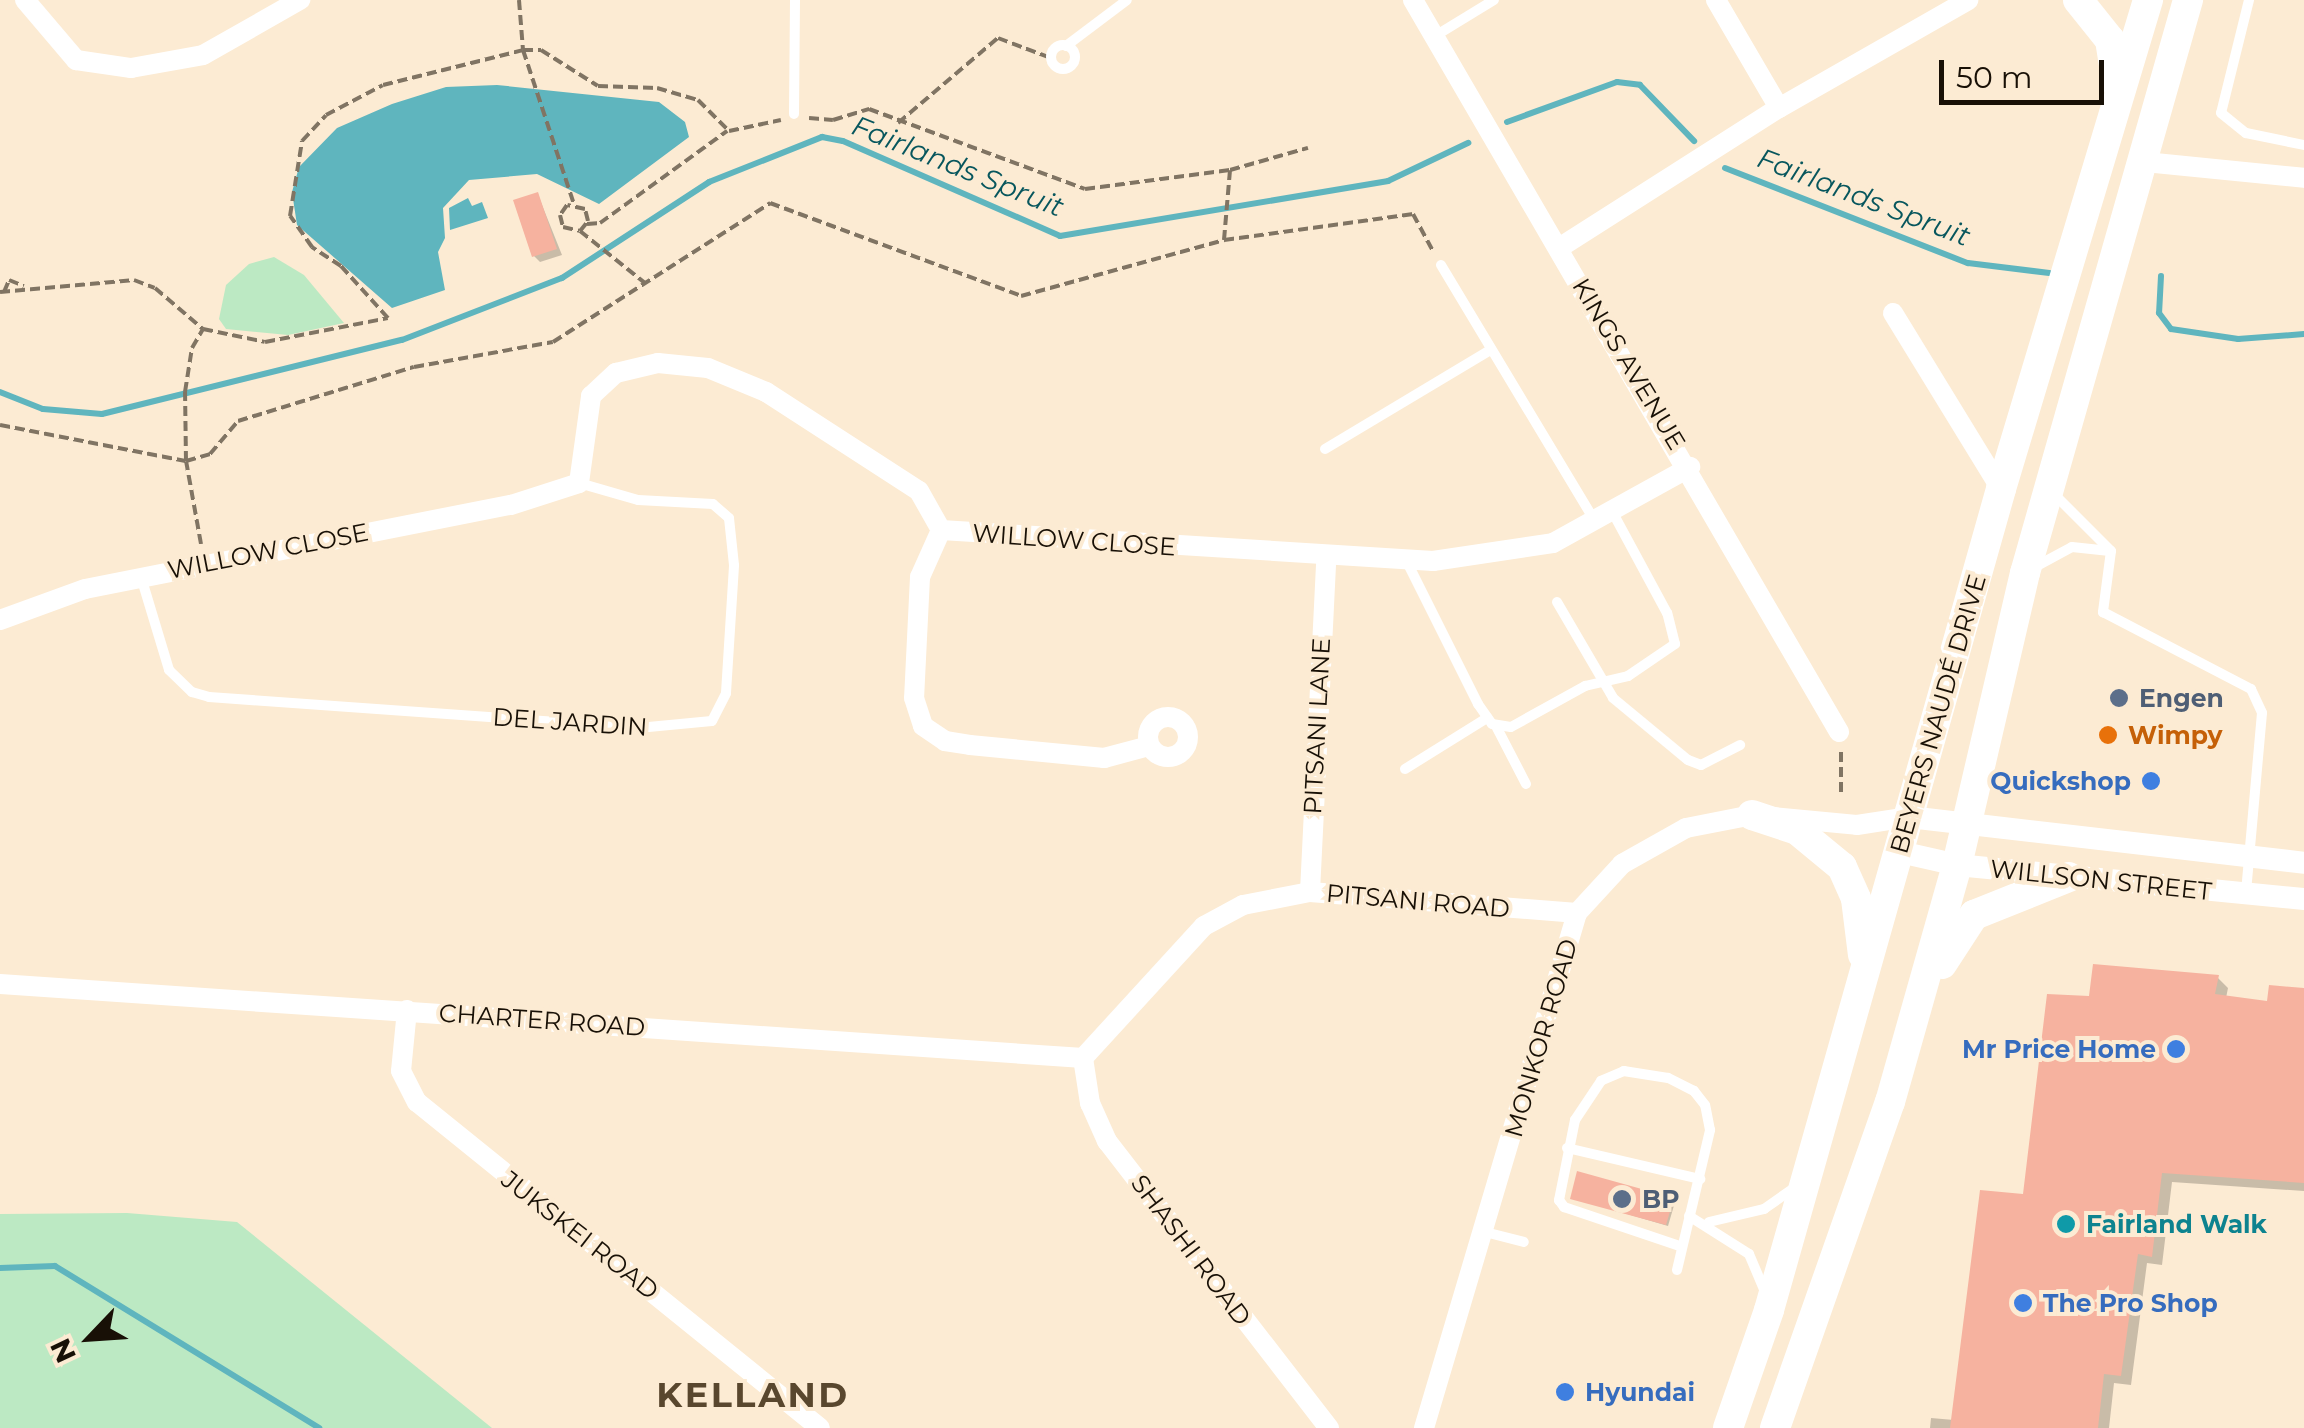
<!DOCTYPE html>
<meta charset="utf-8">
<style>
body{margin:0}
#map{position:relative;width:2304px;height:1428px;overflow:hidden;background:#fcebd3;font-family:Montserrat,sans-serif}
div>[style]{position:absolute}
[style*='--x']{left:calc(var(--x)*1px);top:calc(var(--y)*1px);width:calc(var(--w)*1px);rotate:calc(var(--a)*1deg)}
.green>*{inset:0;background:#bce9c3}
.water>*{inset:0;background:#5fb5be}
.shadow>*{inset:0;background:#0003}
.stream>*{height:6px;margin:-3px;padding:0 3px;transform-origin:3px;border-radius:3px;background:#5fb5be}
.building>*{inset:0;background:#f6b29f}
.path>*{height:4px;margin-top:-2px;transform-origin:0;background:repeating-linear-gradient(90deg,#807463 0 10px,transparent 0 15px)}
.service>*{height:10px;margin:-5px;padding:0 5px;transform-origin:5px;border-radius:5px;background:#fff}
.service>.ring{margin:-5px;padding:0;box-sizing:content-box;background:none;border:10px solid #fff;border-radius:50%}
.minor>*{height:20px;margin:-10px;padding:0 10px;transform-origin:10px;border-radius:10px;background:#fff}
.minor>.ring{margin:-10px;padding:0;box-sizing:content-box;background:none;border:20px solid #fff;border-radius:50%}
.tertiary>*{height:22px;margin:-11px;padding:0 11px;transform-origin:11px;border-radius:11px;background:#fff}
.primary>*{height:30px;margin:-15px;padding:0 15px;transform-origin:15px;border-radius:15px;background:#fff}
.dots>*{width:28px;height:28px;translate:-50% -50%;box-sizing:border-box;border:5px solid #fcebd3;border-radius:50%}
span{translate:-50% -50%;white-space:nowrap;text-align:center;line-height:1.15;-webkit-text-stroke:8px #fcebd3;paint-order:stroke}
.street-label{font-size:25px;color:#181006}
.service-label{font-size:25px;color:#4e5e75;font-weight:700}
.left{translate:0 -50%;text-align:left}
.food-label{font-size:25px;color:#c56008;font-weight:700}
.shop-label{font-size:25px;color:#366cbe;font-weight:700}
.right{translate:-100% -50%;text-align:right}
.culture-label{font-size:25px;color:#0d838f;font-weight:700}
.water-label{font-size:28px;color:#07565d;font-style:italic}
.district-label{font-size:35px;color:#59472e;font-weight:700;letter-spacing:2.5px}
.north{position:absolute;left:40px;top:1288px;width:100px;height:100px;-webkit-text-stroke:8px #fcebd3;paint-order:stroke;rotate:245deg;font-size:28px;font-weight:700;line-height:40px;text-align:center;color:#181006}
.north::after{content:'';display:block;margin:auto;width:35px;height:45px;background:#181006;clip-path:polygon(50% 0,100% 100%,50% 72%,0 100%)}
.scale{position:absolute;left:1939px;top:60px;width:165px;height:45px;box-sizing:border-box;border:5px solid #181006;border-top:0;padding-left:12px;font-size:30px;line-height:35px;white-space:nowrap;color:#181006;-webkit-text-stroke:8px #fcebd3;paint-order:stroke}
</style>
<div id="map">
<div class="green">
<i style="clip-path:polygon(274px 257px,304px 275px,344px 323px,288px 335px,226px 329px,219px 319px,226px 285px,249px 264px)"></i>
<i style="clip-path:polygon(127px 1213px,237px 1222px,492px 1428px,0 1428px,0 1214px)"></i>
</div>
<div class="water">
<i style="clip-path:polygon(497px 85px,659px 102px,685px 122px,689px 137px,599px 204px,537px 174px,469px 180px,443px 208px,445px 238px,438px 252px,445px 290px,392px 308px,297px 225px,292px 192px,299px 167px,337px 128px,392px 104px,446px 87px)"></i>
<i style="clip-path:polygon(468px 198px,472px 206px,482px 202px,488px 218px,450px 230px,449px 208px)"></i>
</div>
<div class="shadow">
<i style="clip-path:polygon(538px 195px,562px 255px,540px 262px,534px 256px)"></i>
<i style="clip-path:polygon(2218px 978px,2228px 988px,2226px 998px,2269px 1003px,2304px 990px,2304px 1191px,2172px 1182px,2162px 1265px,2147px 1263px,2131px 1385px,2114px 1383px,2109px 1428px,1930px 1428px,1931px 1418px,1954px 1420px,2092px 999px)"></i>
<i style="clip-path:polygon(1573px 1198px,1672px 1200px,1675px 1202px,1668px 1226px)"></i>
</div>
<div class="stream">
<i style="--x:1507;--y:122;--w:117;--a:-20"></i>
<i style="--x:1617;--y:82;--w:23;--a:7"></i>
<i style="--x:1640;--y:85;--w:78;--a:46"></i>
<i style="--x:1725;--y:168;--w:261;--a:21.4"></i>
<i style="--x:1968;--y:263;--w:82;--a:7"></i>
<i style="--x:2161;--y:276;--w:37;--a:93"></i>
<i style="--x:2159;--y:313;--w:20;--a:53"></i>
<i style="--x:2171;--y:329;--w:68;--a:8.5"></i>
<i style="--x:2238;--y:339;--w:66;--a:-4.3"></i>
<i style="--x:0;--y:392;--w:46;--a:21.6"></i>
<i style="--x:43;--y:409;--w:59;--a:4.8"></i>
<i style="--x:102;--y:414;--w:309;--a:-13.9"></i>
<i style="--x:402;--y:340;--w:172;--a:-21.2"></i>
<i style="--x:562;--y:278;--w:176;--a:-33.1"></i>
<i style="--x:709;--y:182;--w:122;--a:-21.7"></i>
<i style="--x:822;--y:137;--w:21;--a:11"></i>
<i style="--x:843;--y:141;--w:237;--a:23.6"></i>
<i style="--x:1060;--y:236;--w:333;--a:-9.5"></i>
<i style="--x:1388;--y:181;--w:89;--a:-25.4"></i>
<i style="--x:0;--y:1268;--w:55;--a:-2.1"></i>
<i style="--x:55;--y:1266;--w:310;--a:31.5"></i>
</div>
<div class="building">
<i style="clip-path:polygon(538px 192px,557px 249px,532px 257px,513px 200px)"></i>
<i style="clip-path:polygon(2093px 964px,2219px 975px,2215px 994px,2267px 1001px,2269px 985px,2304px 988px,2304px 1183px,2162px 1173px,2152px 1257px,2138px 1254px,2121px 1376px,2104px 1374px,2098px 1428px,1950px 1428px,1980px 1190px,2023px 1194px,2047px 994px,2089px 996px)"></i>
<i style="clip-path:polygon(1577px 1171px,1674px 1198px,1666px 1225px,1570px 1199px)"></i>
</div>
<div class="path">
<i style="--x:519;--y:0;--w:50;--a:85.4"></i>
<i style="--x:523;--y:50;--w:162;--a:71.7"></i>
<i style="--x:809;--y:118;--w:24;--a:5"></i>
<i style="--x:833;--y:120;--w:38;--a:-17"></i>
<i style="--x:869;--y:109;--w:230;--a:20.3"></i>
<i style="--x:1085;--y:189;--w:146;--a:-7.5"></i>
<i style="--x:1230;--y:170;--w:81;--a:-15.8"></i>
<i style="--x:898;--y:123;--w:131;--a:-40.4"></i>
<i style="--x:998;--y:38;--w:57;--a:20.7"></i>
<i style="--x:587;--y:224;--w:13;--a:-4"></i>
<i style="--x:600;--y:223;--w:157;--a:-35.9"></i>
<i style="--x:580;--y:231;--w:13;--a:-51"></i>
<i style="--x:588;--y:221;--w:12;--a:-104"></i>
<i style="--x:585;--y:209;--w:18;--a:-167"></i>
<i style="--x:567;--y:205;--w:12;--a:125"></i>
<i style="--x:560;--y:215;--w:12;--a:76"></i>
<i style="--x:563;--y:227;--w:17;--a:13"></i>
<i style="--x:580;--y:231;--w:83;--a:38.7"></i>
<i style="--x:1224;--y:240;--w:70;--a:-85.1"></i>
<i style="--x:0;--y:292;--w:135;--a:-5.1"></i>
<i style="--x:134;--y:280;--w:22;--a:21"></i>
<i style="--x:155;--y:288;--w:63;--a:40.5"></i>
<i style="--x:203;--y:329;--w:63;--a:11.8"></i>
<i style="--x:265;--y:342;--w:125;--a:-11"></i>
<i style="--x:388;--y:318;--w:70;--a:-132.1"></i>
<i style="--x:341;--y:266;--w:35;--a:-147"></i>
<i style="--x:312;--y:247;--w:38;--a:-125"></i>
<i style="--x:290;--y:216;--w:76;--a:-80.9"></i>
<i style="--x:302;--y:141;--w:35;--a:-47"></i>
<i style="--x:326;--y:115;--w:64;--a:-27.8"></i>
<i style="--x:383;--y:85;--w:144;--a:-14"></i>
<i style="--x:523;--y:50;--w:18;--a:0"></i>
<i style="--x:541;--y:50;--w:67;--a:32.3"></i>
<i style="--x:598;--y:86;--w:59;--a:1.9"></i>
<i style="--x:657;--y:88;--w:43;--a:16.3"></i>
<i style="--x:698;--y:100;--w:44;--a:45"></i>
<i style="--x:729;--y:131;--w:53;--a:-11.9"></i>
<i style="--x:4;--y:292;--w:13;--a:-67"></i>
<i style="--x:9;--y:280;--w:16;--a:22"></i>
<i style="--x:0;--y:425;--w:189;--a:11"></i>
<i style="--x:186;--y:461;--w:25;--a:-16"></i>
<i style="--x:210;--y:454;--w:43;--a:-49.7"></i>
<i style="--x:238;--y:421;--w:184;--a:-17.1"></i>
<i style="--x:414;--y:367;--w:141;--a:-10.2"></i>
<i style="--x:553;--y:342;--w:258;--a:-32.6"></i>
<i style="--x:770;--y:203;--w:268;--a:20.3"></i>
<i style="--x:1021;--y:296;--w:211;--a:-15.4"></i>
<i style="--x:1224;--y:240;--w:191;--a:-7.8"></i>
<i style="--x:1413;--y:214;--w:44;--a:61.7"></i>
<i style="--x:201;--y:544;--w:84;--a:-100.2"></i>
<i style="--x:186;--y:461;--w:69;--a:-90.8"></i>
<i style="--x:185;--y:392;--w:45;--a:-81"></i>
<i style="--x:192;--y:348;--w:22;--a:-60"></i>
<i style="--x:1841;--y:752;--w:40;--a:90"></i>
</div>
<div class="service">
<i style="--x:2249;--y:0;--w:116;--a:103.9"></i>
<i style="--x:2221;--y:113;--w:32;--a:39"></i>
<i style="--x:2246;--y:133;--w:59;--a:11.7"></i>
<i style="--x:1435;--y:36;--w:69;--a:-31.4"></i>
<i class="ring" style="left:1051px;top:45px;width:14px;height:14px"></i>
<i style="--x:1066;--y:46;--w:76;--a:-37"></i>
<i style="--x:794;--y:114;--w:114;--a:-89.5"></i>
<i style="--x:1441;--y:265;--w:299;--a:59"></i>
<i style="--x:1325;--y:449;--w:191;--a:-30.9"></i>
<i style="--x:2053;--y:493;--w:82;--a:45"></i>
<i style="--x:2111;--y:551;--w:62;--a:97.5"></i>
<i style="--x:2103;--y:612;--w:167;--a:27.5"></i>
<i style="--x:2251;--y:689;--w:26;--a:65"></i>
<i style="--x:2262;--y:713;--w:181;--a:95.1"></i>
<i style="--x:1407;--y:562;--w:159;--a:63.4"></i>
<i style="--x:1478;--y:704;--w:24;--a:55"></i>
<i style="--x:1492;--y:724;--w:19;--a:9"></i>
<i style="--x:1511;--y:727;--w:85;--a:-29"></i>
<i style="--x:1585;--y:686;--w:44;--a:-13.1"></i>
<i style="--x:1628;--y:676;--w:57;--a:-34.2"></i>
<i style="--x:1675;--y:644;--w:32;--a:-104"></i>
<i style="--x:1667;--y:613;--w:114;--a:-118.4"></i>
<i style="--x:2033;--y:568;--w:44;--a:-28.3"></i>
<i style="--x:2072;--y:547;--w:38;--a:6"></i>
<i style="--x:141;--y:577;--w:97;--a:73.2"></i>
<i style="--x:169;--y:670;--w:32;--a:44"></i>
<i style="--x:192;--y:692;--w:18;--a:16"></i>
<i style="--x:209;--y:697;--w:430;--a:4.1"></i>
<i style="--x:638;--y:728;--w:74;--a:-5.4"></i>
<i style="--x:712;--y:721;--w:31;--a:-63"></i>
<i style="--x:726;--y:693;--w:128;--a:-86.4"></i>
<i style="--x:734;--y:565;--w:47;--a:-96.1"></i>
<i style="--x:729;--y:518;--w:21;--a:-139"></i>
<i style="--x:713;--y:504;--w:75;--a:-176.9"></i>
<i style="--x:638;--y:500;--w:61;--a:-163.9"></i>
<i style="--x:1557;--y:602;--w:111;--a:59.7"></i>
<i style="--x:1613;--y:698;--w:97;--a:39.6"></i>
<i style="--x:1688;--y:760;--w:14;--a:21"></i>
<i style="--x:1701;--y:765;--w:44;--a:-27.1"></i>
<i style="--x:1497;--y:728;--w:63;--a:62.6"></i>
<i style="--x:1405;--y:769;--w:97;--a:-31.9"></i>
<i style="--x:1567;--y:1148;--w:137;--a:13.1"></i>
<i style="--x:1689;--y:1216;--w:71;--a:32.3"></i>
<i style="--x:1749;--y:1254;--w:38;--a:67"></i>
<i style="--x:1709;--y:1222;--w:57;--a:-13.3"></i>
<i style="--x:1764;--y:1209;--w:37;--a:-35"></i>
<i style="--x:1485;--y:1232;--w:40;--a:14.4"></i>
<i style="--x:1677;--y:1270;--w:144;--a:-76.7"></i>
<i style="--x:1710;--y:1130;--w:25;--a:-101"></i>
<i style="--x:1705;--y:1105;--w:18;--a:-128"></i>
<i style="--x:1694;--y:1091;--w:29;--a:-153"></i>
<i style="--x:1668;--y:1078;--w:45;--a:-171"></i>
<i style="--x:1624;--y:1071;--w:25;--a:157"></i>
<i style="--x:1601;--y:1081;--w:47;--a:123.7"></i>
<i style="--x:1575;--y:1120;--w:82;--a:101.3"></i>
<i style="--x:1559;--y:1200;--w:9;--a:54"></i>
<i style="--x:1564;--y:1207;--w:122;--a:18.6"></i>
</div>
<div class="minor">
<i style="--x:25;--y:0;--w:79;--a:49.6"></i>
<i style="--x:76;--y:60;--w:56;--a:8.3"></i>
<i style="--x:131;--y:68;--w:73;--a:-10.2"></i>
<i style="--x:203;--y:55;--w:112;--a:-29.6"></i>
<i style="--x:1413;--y:0;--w:847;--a:59.8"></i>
<i style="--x:1716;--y:0;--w:125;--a:59.7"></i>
<i style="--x:2145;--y:162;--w:160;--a:5.7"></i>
<i style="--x:1559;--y:248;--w:261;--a:-32.5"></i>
<i style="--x:1779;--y:108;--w:218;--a:-29.7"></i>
<i style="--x:1893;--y:313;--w:206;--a:58.5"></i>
<i style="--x:941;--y:530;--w:493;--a:3.6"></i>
<i style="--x:1433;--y:561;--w:121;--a:-8.5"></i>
<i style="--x:1553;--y:543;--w:157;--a:-29"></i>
<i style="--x:941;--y:530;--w:51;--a:114.1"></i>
<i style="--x:920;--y:577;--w:121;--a:92.8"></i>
<i style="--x:914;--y:698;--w:29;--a:72"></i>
<i style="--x:923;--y:726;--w:27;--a:34"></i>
<i style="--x:945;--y:741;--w:25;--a:9"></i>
<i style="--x:970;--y:745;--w:135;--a:5.5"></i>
<i style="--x:1104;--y:758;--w:47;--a:-14.9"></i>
<i style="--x:0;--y:620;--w:90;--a:-20"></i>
<i style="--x:85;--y:589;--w:434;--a:-11.2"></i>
<i style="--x:511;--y:505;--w:71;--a:-17.9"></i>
<i style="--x:579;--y:483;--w:88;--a:-82.1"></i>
<i style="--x:591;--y:396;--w:34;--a:-43"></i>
<i style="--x:616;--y:373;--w:43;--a:-13.4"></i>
<i style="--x:658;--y:363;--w:50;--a:5.7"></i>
<i style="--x:708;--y:368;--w:63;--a:22.5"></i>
<i style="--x:766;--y:392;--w:182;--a:32.9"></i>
<i style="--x:919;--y:491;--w:45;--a:60.6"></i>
<i class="ring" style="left:1148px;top:717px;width:20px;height:20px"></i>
<i style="--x:1310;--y:892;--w:333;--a:-87.2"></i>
<i style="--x:0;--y:984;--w:1086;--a:3.91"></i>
<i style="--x:407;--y:1010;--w:61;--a:95.6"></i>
<i style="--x:401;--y:1071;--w:35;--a:63"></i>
<i style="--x:417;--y:1102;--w:518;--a:38.97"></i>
<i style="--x:1083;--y:1058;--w:179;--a:-47.5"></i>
<i style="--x:1204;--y:926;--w:44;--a:-28.3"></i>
<i style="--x:1243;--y:905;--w:68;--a:-11"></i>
<i style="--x:1310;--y:892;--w:268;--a:4.5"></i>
<i style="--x:1083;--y:1058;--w:46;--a:81.2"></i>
<i style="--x:1090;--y:1103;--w:42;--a:65.9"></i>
<i style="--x:1107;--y:1141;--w:363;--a:52.3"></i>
<i style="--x:1424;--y:1428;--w:537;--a:-73.45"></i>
<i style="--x:1577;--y:913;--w:67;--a:-47.4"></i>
<i style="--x:1622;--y:864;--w:73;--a:-29.4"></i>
<i style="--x:1686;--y:828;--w:67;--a:-11.1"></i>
<i style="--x:1752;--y:815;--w:105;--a:5.4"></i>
<i style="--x:1857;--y:825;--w:53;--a:-8.7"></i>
</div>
<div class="tertiary">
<i style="--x:1909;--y:817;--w:398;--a:6.6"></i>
<i style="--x:1900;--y:852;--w:58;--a:12.8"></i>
<i style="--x:1957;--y:865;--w:349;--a:5.6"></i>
</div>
<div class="primary">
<i style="--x:2078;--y:0;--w:51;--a:51.3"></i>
<i style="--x:2110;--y:40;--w:45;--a:81"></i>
<i style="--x:1752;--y:815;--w:47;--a:18.4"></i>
<i style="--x:1797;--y:830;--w:58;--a:39.4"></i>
<i style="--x:1842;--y:867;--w:35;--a:66"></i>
<i style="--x:1856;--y:899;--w:56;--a:82.9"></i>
<i style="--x:1942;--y:964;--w:59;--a:-56.9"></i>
<i style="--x:1974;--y:915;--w:102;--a:-21.8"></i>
<i style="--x:1728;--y:1428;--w:125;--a:-70.8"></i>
<i style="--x:1769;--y:1310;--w:853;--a:-74.22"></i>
<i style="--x:2001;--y:489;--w:511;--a:-73.27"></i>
<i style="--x:1775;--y:1428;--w:346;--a:-70.6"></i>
<i style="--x:1890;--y:1102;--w:246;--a:-74.2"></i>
<i style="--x:1957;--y:865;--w:300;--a:-76.9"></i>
<i style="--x:2025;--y:573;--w:596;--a:-74.12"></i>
</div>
<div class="dots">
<i style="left:2119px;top:698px;background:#5c6f8a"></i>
<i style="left:2108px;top:735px;background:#e8710a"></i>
<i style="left:2151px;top:781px;background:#3f7fe0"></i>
<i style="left:2176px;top:1049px;background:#3f7fe0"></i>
<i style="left:1622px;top:1199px;background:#5c6f8a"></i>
<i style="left:2066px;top:1224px;background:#0f9aa8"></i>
<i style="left:2023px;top:1303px;background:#3f7fe0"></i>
<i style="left:1565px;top:1392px;background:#3f7fe0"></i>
</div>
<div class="street-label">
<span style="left:1629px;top:364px;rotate:59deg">KINGS AVENUE</span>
<span style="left:1074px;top:540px;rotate:4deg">WILLOW CLOSE</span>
<span style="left:268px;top:551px;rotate:-11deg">WILLOW CLOSE</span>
<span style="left:1938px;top:714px;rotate:-74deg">BEYERS NAUDÉ DRIVE</span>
<span style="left:570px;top:722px;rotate:4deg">DEL JARDIN</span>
<span style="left:1317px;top:726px;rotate:-87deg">PITSANI LANE</span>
<span style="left:2101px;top:880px;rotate:6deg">WILLSON STREET</span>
<span style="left:1418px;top:901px;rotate:5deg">PITSANI ROAD</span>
<span style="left:542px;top:1020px;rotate:4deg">CHARTER ROAD</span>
<span style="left:1541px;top:1038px;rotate:-74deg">MONKOR ROAD</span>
<span style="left:580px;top:1235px;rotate:38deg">JUKSKEI ROAD</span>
<span style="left:1191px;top:1250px;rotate:53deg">SHASHI ROAD</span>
</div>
<div class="service-label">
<span class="left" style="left:2139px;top:698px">Engen</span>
<span class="left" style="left:1642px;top:1199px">BP</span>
</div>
<div class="food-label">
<span class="left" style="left:2128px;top:735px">Wimpy</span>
</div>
<div class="shop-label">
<span class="right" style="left:2131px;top:781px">Quickshop</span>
<span class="right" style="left:2156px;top:1049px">Mr Price Home</span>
<span class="left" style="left:2043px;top:1303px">The Pro Shop</span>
<span class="left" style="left:1585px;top:1392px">Hyundai</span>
</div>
<div class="culture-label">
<span class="left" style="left:2086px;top:1224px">Fairland Walk</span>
</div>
<div class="water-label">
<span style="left:958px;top:166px;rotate:22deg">Fairlands Spruit</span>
<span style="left:1864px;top:197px;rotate:21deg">Fairlands Spruit</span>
</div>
<div class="district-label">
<span style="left:753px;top:1395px">KELLAND</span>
</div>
<div class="north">N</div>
<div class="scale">50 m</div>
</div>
